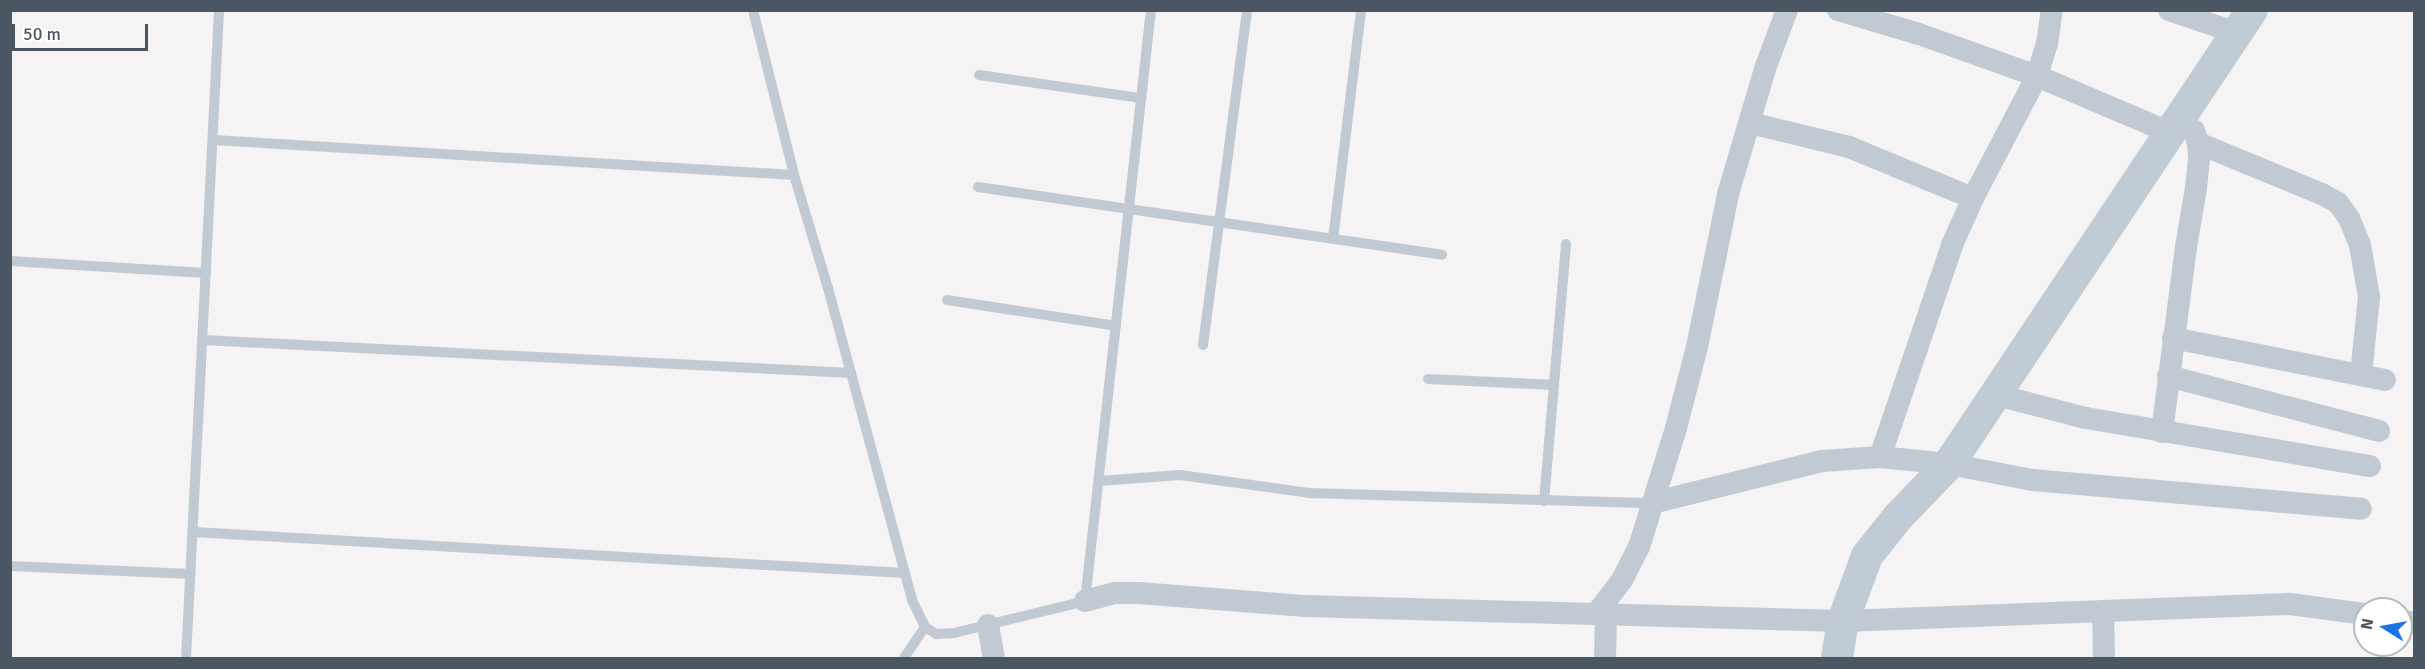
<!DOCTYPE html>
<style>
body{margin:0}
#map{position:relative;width:2425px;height:669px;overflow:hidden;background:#f5f3f3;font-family:Signika,sans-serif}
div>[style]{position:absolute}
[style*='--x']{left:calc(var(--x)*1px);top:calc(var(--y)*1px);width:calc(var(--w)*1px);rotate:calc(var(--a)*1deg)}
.lane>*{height:10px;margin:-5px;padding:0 5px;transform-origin:5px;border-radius:5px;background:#c1cad2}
.street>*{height:22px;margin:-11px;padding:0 11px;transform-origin:11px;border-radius:11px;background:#c1cad2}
.secondary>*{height:32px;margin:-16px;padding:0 16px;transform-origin:16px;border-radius:16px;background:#c1cbd6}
span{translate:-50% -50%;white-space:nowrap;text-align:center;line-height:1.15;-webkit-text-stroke:4.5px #fff;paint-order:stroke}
.frame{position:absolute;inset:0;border:12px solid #4a5661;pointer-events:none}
.north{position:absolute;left:2353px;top:597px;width:60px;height:60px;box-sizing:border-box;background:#fff;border:2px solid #b7bbc0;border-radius:50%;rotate:281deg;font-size:16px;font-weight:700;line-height:24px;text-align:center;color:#4a5661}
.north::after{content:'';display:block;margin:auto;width:21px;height:27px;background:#1a73e8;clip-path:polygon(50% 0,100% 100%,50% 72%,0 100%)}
.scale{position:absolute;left:12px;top:24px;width:136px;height:27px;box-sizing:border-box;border:3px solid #4a5661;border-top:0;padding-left:8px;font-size:18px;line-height:21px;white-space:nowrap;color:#4a5661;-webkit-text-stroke:4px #fff;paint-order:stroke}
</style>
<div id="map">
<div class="lane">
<i style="--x:753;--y:10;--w:170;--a:76"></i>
<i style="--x:794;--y:175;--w:118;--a:73.3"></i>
<i style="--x:828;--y:288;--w:323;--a:74.9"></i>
<i style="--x:912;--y:600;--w:30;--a:64"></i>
<i style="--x:925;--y:627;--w:13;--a:32"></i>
<i style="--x:936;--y:634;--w:18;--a:-3"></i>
<i style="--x:954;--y:633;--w:135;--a:-13.7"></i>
<i style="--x:1085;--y:601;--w:595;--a:-83.63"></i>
<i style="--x:979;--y:75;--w:164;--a:8.1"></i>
<i style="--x:213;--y:140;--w:582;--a:3.45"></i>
<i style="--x:978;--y:187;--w:469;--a:8.3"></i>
<i style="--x:1333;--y:239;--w:231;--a:-83"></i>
<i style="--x:10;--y:261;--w:196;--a:3.5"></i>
<i style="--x:947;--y:300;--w:171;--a:8.7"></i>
<i style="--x:203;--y:340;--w:649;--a:2.92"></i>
<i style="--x:1203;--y:345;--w:338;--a:-82.5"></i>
<i style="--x:1428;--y:379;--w:126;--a:2.7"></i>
<i style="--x:1099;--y:481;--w:81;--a:-4.2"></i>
<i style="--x:1180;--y:475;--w:130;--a:7.9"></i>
<i style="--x:1309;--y:493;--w:343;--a:1.7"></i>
<i style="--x:1544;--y:501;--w:258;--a:-85.1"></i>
<i style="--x:193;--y:532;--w:713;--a:3.3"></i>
<i style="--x:10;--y:566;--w:181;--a:2.5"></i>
<i style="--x:186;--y:658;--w:649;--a:-87.08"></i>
<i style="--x:904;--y:658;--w:37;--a:-56"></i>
</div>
<div class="street">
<i style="--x:1838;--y:10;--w:84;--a:16.5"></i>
<i style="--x:1919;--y:34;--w:125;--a:19.6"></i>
<i style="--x:2037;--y:76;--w:146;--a:23"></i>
<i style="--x:2169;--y:10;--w:72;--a:18.7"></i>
<i style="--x:1750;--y:123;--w:102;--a:13.6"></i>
<i style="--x:1849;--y:147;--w:134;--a:22.4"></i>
<i style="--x:2198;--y:143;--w:134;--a:22.4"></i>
<i style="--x:2322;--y:194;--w:18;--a:29"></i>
<i style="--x:2338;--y:203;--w:19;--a:54"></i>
<i style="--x:2349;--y:218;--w:29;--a:68"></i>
<i style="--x:2360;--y:245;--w:53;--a:80.2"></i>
<i style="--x:2369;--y:297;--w:78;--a:95.9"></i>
<i style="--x:2173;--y:338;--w:216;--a:11.2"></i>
<i style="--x:2168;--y:376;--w:218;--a:14.6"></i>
<i style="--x:1997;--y:395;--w:92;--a:14.5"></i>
<i style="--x:2086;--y:418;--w:288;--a:9.6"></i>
<i style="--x:2162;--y:432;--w:187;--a:-82.6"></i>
<i style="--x:2186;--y:247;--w:60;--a:-80.4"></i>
<i style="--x:2196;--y:188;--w:29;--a:-84"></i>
<i style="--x:2199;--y:159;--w:16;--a:-94"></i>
<i style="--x:2198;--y:143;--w:13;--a:-108"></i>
<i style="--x:1880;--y:457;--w:224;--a:-71.2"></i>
<i style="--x:1952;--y:245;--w:51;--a:-65.9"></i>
<i style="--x:1973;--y:198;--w:138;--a:-62.3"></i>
<i style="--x:2037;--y:76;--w:34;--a:-73"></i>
<i style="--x:2047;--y:44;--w:34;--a:-82"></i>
<i style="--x:1652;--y:503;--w:175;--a:-13.9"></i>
<i style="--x:1822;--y:461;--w:58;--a:-3.9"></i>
<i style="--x:1880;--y:457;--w:69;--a:5.8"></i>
<i style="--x:1949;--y:464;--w:85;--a:10.9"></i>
<i style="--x:2032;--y:480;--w:330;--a:5"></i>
<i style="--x:1085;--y:601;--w:31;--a:-15"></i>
<i style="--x:1115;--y:593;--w:24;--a:0"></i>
<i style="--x:1139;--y:593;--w:167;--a:4.5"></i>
<i style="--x:1305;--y:606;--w:538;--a:1.6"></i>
<i style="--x:1843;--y:621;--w:447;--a:-2.2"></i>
<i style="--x:2290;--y:604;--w:76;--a:7.6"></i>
<i style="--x:2103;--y:611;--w:47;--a:88.8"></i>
<i style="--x:1596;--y:614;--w:43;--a:-52.6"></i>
<i style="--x:1622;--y:580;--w:37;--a:-63"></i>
<i style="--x:1639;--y:547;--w:125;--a:-72.7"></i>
<i style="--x:1676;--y:428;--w:84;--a:-75.5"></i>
<i style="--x:1697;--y:347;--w:156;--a:-78.5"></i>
<i style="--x:1728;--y:194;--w:130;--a:-73.5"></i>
<i style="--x:1765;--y:69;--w:63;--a:-69.6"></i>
<i style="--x:2401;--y:620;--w:13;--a:13"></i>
<i style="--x:988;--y:625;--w:34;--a:80"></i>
<i style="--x:1605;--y:658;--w:43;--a:-88.7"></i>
</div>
<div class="secondary">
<i style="--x:1837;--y:658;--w:37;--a:-81"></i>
<i style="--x:1843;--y:621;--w:69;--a:-69.7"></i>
<i style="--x:1867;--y:556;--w:50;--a:-51.5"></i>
<i style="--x:1898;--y:517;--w:74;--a:-46.1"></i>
<i style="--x:1949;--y:464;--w:546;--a:-56.28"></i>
</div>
<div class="frame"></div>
<div class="north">N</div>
<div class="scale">50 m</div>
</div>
